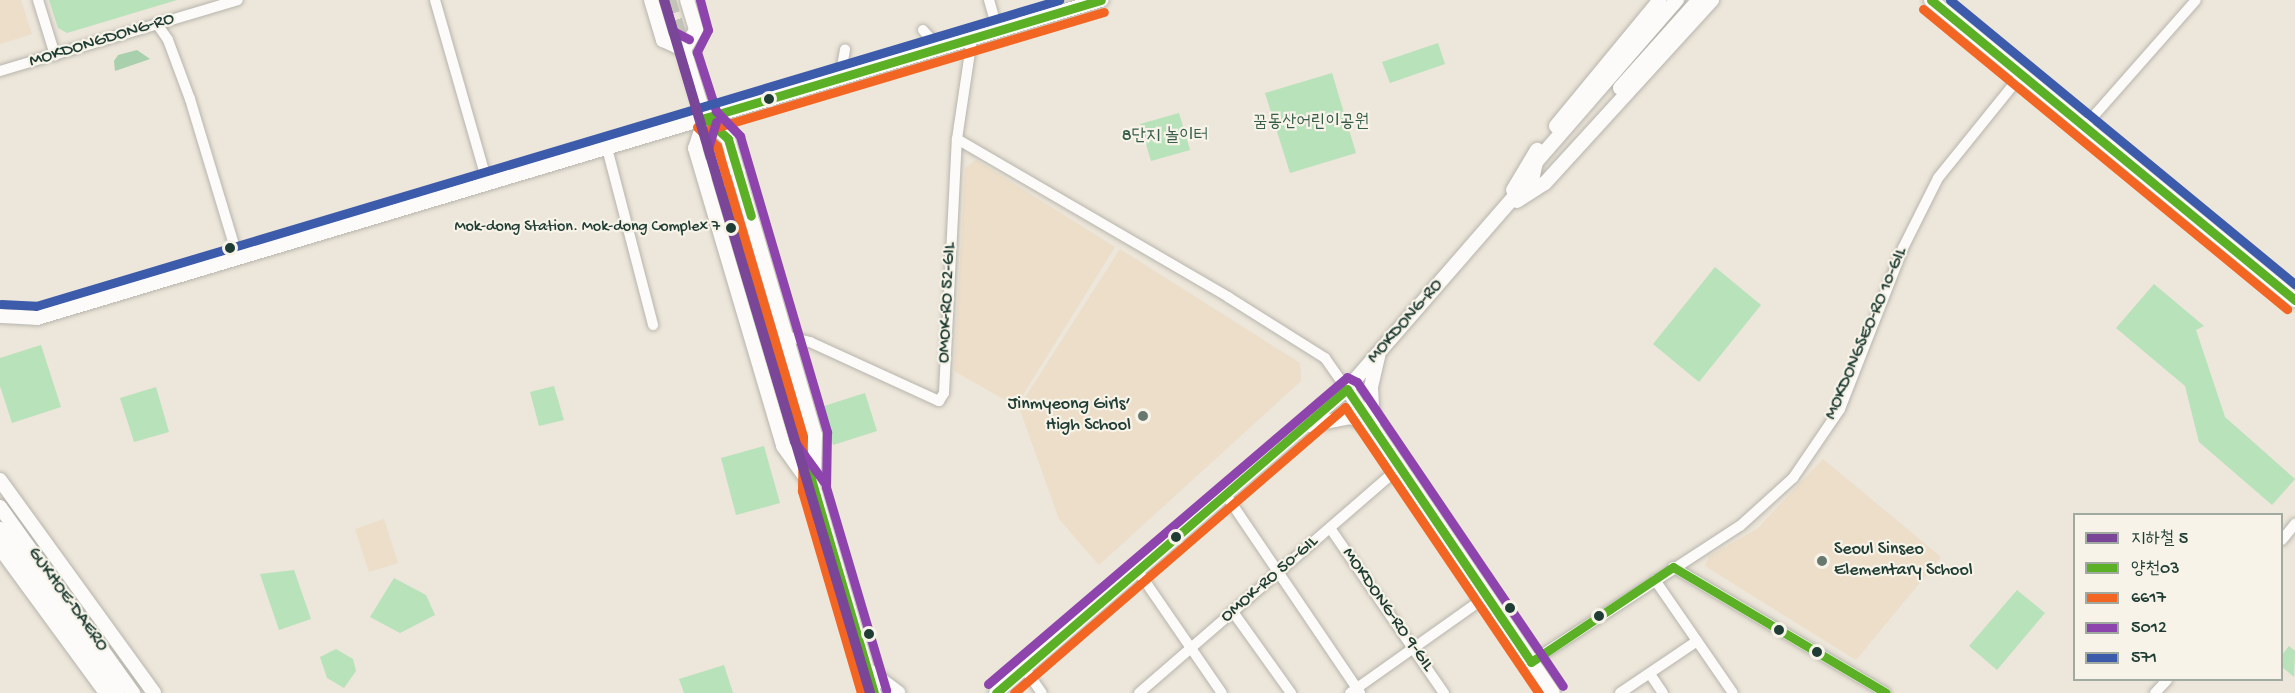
<!DOCTYPE html>
<meta charset="utf-8">
<style>
body{margin:0}
#map{position:relative;width:2295px;height:693px;overflow:hidden;background:#ede6da;font-family:"Gochi Hand","Poor Story",sans-serif}
div>[style]{position:absolute}
[style*='--x']{left:calc(var(--x)*1px);top:calc(var(--y)*1px);width:calc(var(--w)*1px);rotate:calc(var(--a)*1deg)}
.built>*{inset:0;background:#ecdec8}
.green>*{inset:0;background:#b7e2ba}
.forest>*{inset:0;background:#a8d0ac}
.major-tunnel>*{height:14px;margin-top:-7px;transform-origin:0;background:repeating-linear-gradient(90deg,#c4c4b9 0 14px,transparent 0 21px)}
.roads{filter:drop-shadow(0 0 2px #b7b5ad) drop-shadow(0 0 2px #b7b5ad)}
.minor>*{height:10px;margin:-5px;padding:0 5px;transform-origin:5px;border-radius:5px;background:#fcfbf9}
.major>*{height:14px;margin:-7px;padding:0 7px;transform-origin:7px;border-radius:7px;background:#fcfbf9}
.bus-1>*{height:9px;margin:-4.5px;padding:0 4.5px;transform-origin:4.5px;border-radius:4.5px;background:#5bb025}
.bus-2>*{height:9px;margin:-4.5px;padding:0 4.5px;transform-origin:4.5px;border-radius:4.5px;background:#f26522}
.bus-3>*{height:9px;margin:-4.5px;padding:0 4.5px;transform-origin:4.5px;border-radius:4.5px;background:#8e44ad}
.bus-4>*{height:9px;margin:-4.5px;padding:0 4.5px;transform-origin:4.5px;border-radius:4.5px;background:#3d5bab}
.metro-1>*{height:10px;margin:-5px;padding:0 5px;transform-origin:5px;border-radius:5px;background:#794698}
.dots>*{width:16px;height:16px;translate:-50% -50%;box-sizing:border-box;border:3px solid #f7f3e8;border-radius:50%}
span{translate:-50% -50%;white-space:nowrap;text-align:center;line-height:1.15;-webkit-text-stroke:4.5px #f7f3e8;paint-order:stroke}
.bus-label{font-size:16px;color:#1f3d34}
.right{translate:-100% -50%;text-align:right}
.street-label{font-size:18px;color:#1f3d34}
.park-label{font-size:18px;color:#355d4a}
.poi-label{font-size:18px;color:#1f3d34}
.left{translate:0 -50%;text-align:left}
.legend{position:absolute;left:2073px;top:513px;width:210px;height:168px;box-sizing:border-box;background:#f7f3e8;border:2px solid #a1aaa0;margin:0;padding:8px 10px;list-style:none;font-size:18px;color:#1f3d34}
.legend li{display:flex;align-items:center;gap:12px;height:30px}
.legend b{width:30px;border:2px solid #a1aaa0}
</style>
<div id="map">
<div class="built">
<i style="clip-path:polygon(0 0,21px 0,32px 34px,0 44px)"></i>
<i style="clip-path:polygon(976px 160px,1115px 247px,1016px 406px,954px 371px,965px 168px)"></i>
<i style="clip-path:polygon(1120px 249px,1300px 363px,1301px 381px,1099px 565px,1059px 519px,1019px 407px)"></i>
<i style="clip-path:polygon(1823px 459px,1941px 557px,1856px 660px,1705px 566px,1709px 556px,1757px 529px)"></i>
<i style="clip-path:polygon(384px 519px,398px 563px,369px 572px,355px 529px)"></i>
</div>
<div class="green">
<i style="clip-path:polygon(49px 0,177px 0,67px 33px,58px 28px)"></i>
<i style="clip-path:polygon(1438px 43px,1445px 64px,1390px 83px,1382px 62px)"></i>
<i style="clip-path:polygon(1332px 73px,1356px 153px,1290px 173px,1265px 93px)"></i>
<i style="clip-path:polygon(1179px 113px,1190px 150px,1151px 161px,1140px 124px)"></i>
<i style="clip-path:polygon(1715px 267px,1761px 305px,1699px 382px,1653px 344px)"></i>
<i style="clip-path:polygon(2154px 284px,2204px 326px,2196px 330px,2225px 417px,2295px 479px,2272px 505px,2199px 442px,2185px 386px,2116px 328px)"></i>
<i style="clip-path:polygon(41px 345px,61px 407px,12px 423px,0 386px,0 358px)"></i>
<i style="clip-path:polygon(554px 386px,564px 420px,539px 426px,530px 392px)"></i>
<i style="clip-path:polygon(156px 387px,169px 432px,134px 442px,120px 398px)"></i>
<i style="clip-path:polygon(865px 393px,877px 431px,833px 445px,821px 407px)"></i>
<i style="clip-path:polygon(764px 446px,780px 503px,736px 515px,721px 458px)"></i>
<i style="clip-path:polygon(294px 570px,311px 619px,279px 630px,260px 574px)"></i>
<i style="clip-path:polygon(394px 578px,426px 595px,435px 615px,400px 633px,370px 617px)"></i>
<i style="clip-path:polygon(2017px 590px,2045px 613px,1997px 670px,1969px 646px)"></i>
<i style="clip-path:polygon(2289px 646px,2295px 651px,2294px 677px,2282px 667px,2282px 655px)"></i>
<i style="clip-path:polygon(336px 649px,353px 659px,356px 671px,344px 688px,327px 678px,320px 657px)"></i>
<i style="clip-path:polygon(724px 665px,733px 693px,684px 693px,679px 679px)"></i>
</div>
<div class="forest">
<i style="clip-path:polygon(137px 50px,150px 59px,115px 71px,114px 61px,118px 55px)"></i>
</div>
<div class="major-tunnel">
<i style="--x:669;--y:0;--w:62;--a:73"></i>
<i style="--x:704;--y:115;--w:78;--a:73.7"></i>
</div>
<div class="roads">
<div class="minor">
<i style="--x:38;--y:0;--w:58;--a:72.8"></i>
<i style="--x:435;--y:0;--w:178;--a:74"></i>
<i style="--x:484;--y:171;--w:14;--a:98"></i>
<i style="--x:989;--y:0;--w:32;--a:74"></i>
<i style="--x:157;--y:24;--w:19;--a:55"></i>
<i style="--x:168;--y:40;--w:63;--a:69.6"></i>
<i style="--x:190;--y:99;--w:166;--a:73.2"></i>
<i style="--x:923;--y:30;--w:24;--a:48"></i>
<i style="--x:0;--y:71;--w:248;--a:-16.6"></i>
<i style="--x:840;--y:78;--w:29;--a:-80"></i>
<i style="--x:2084;--y:127;--w:169;--a:-48.6"></i>
<i style="--x:957;--y:139;--w:314;--a:30.2"></i>
<i style="--x:1228;--y:297;--w:115;--a:32.2"></i>
<i style="--x:1325;--y:358;--w:38;--a:55"></i>
<i style="--x:607;--y:148;--w:183;--a:75.4"></i>
<i style="--x:786;--y:336;--w:25;--a:14"></i>
<i style="--x:810;--y:342;--w:142;--a:24.6"></i>
<i style="--x:939;--y:401;--w:9;--a:-58"></i>
<i style="--x:944;--y:393;--w:254;--a:-87.1"></i>
<i style="--x:957;--y:139;--w:101;--a:-81.5"></i>
<i style="--x:1226;--y:495;--w:239;--a:55.9"></i>
<i style="--x:1330;--y:528;--w:201;--a:55.4"></i>
<i style="--x:2282;--y:540;--w:21;--a:-51"></i>
<i style="--x:1673;--y:567;--w:247;--a:30.6"></i>
<i style="--x:1138;--y:571;--w:148;--a:55.5"></i>
<i style="--x:1655;--y:580;--w:137;--a:55.4"></i>
<i style="--x:1233;--y:612;--w:100;--a:54.4"></i>
<i style="--x:1531;--y:662;--w:249;--a:-33.1"></i>
<i style="--x:1740;--y:526;--w:72;--a:-42.2"></i>
<i style="--x:1793;--y:478;--w:83;--a:-55.7"></i>
<i style="--x:1840;--y:409;--w:173;--a:-68.6"></i>
<i style="--x:1903;--y:248;--w:78;--a:-63.4"></i>
<i style="--x:1938;--y:178;--w:132;--a:-51.1"></i>
<i style="--x:1025;--y:669;--w:29;--a:55"></i>
<i style="--x:1650;--y:674;--w:23;--a:56"></i>
<i style="--x:1139;--y:693;--w:345;--a:-40.9"></i>
<i style="--x:1350;--y:693;--w:168;--a:-35.3"></i>
<i style="--x:1620;--y:693;--w:93;--a:-34"></i>
<i style="--x:2155;--y:693;--w:18;--a:-47"></i>
</div>
<div class="major">
<i style="--x:651;--y:0;--w:42;--a:73.3"></i>
<i style="--x:663;--y:40;--w:23;--a:25"></i>
<i style="--x:687;--y:0;--w:31;--a:73"></i>
<i style="--x:696;--y:30;--w:23;--a:121"></i>
<i style="--x:684;--y:50;--w:71;--a:72.8"></i>
<i style="--x:705;--y:118;--w:31;--a:42"></i>
<i style="--x:728;--y:139;--w:309;--a:73.6"></i>
<i style="--x:815;--y:435;--w:40;--a:91.4"></i>
<i style="--x:1931;--y:0;--w:472;--a:39.5"></i>
<i style="--x:1620;--y:88;--w:115;--a:-48.2"></i>
<i style="--x:705;--y:118;--w:32;--a:108"></i>
<i style="--x:695;--y:148;--w:311;--a:73.5"></i>
<i style="--x:783;--y:446;--w:43;--a:54.5"></i>
<i style="--x:1556;--y:126;--w:163;--a:-50.5"></i>
<i style="--x:704;--y:178;--w:13;--a:-67"></i>
<i style="--x:709;--y:166;--w:13;--a:-27"></i>
<i style="--x:721;--y:160;--w:21;--a:35"></i>
<i style="--x:726;--y:190;--w:524;--a:73.6"></i>
<i style="--x:1513;--y:190;--w:47;--a:-59"></i>
<i style="--x:1517;--y:201;--w:33;--a:-33"></i>
<i style="--x:1545;--y:183;--w:248;--a:-47.6"></i>
<i style="--x:0;--y:316;--w:37;--a:3"></i>
<i style="--x:37;--y:318;--w:1111;--a:-16.64"></i>
<i style="--x:1347;--y:389;--w:367;--a:55.9"></i>
<i style="--x:1310;--y:425;--w:42;--a:-11"></i>
<i style="--x:1351;--y:417;--w:22;--a:27"></i>
<i style="--x:1373;--y:426;--w:39;--a:-93"></i>
<i style="--x:1371;--y:387;--w:32;--a:-77"></i>
<i style="--x:0;--y:480;--w:263;--a:54.1"></i>
<i style="--x:0;--y:507;--w:229;--a:54.4"></i>
<i style="--x:0;--y:529;--w:202;--a:54.3"></i>
<i style="--x:0;--y:548;--w:180;--a:53.8"></i>
<i style="--x:868;--y:670;--w:38;--a:37"></i>
<i style="--x:996;--y:693;--w:464;--a:-40.9"></i>
<i style="--x:1347;--y:389;--w:284;--a:-49"></i>
<i style="--x:1533;--y:175;--w:13;--a:-77"></i>
<i style="--x:1536;--y:162;--w:215;--a:-49"></i>
</div>
</div>
<div class="bus-1">
<i style="--x:1931;--y:0;--w:472;--a:39.5"></i>
<i style="--x:705;--y:118;--w:413;--a:-16.6"></i>
<i style="--x:705;--y:118;--w:31;--a:42"></i>
<i style="--x:728;--y:139;--w:80;--a:73.4"></i>
<i style="--x:726;--y:190;--w:524;--a:73.6"></i>
<i style="--x:996;--y:693;--w:464;--a:-40.9"></i>
<i style="--x:1347;--y:389;--w:329;--a:56"></i>
<i style="--x:1531;--y:662;--w:171;--a:-33.8"></i>
<i style="--x:1673;--y:567;--w:247;--a:30.6"></i>
</div>
<div class="bus-2">
<i style="--x:1923;--y:9;--w:472;--a:39.5"></i>
<i style="--x:697;--y:127;--w:28;--a:44"></i>
<i style="--x:717;--y:146;--w:303;--a:73.5"></i>
<i style="--x:803;--y:437;--w:54;--a:91.1"></i>
<i style="--x:802;--y:491;--w:210;--a:73.7"></i>
<i style="--x:708;--y:130;--w:413;--a:-16.6"></i>
<i style="--x:1014;--y:693;--w:437;--a:-40.8"></i>
<i style="--x:1345;--y:407;--w:346;--a:55.9"></i>
</div>
<div class="bus-3">
<i style="--x:664;--y:0;--w:32;--a:74"></i>
<i style="--x:673;--y:31;--w:18;--a:27"></i>
<i style="--x:700;--y:0;--w:31;--a:75"></i>
<i style="--x:708;--y:30;--w:25;--a:117"></i>
<i style="--x:697;--y:52;--w:62;--a:72.1"></i>
<i style="--x:716;--y:111;--w:35;--a:46"></i>
<i style="--x:740;--y:136;--w:309;--a:73.6"></i>
<i style="--x:827;--y:432;--w:55;--a:91"></i>
<i style="--x:826;--y:487;--w:212;--a:73.5"></i>
<i style="--x:716;--y:122;--w:27;--a:107"></i>
<i style="--x:708;--y:148;--w:305;--a:73.6"></i>
<i style="--x:794;--y:441;--w:51;--a:53.8"></i>
<i style="--x:988;--y:684;--w:472;--a:-40.5"></i>
<i style="--x:1347;--y:377;--w:11;--a:27"></i>
<i style="--x:1357;--y:382;--w:367;--a:55.9"></i>
</div>
<div class="bus-4">
<i style="--x:1950;--y:0;--w:447;--a:39.5"></i>
<i style="--x:1;--y:304;--w:35;--a:3"></i>
<i style="--x:36;--y:306;--w:1068;--a:-16.65"></i>
</div>
<div class="metro-1">
<i style="--x:664;--y:0;--w:723;--a:73.44"></i>
</div>
<div class="dots">
<i style="left:769px;top:99px;background:#1f3d34"></i>
<i style="left:731px;top:228px;background:#1f3d34"></i>
<i style="left:230px;top:248px;background:#1f3d34"></i>
<i style="left:1143px;top:416px;background:#67786e"></i>
<i style="left:1176px;top:537px;background:#1f3d34"></i>
<i style="left:1822px;top:561px;background:#67786e"></i>
<i style="left:1510px;top:608px;background:#1f3d34"></i>
<i style="left:1599px;top:616px;background:#1f3d34"></i>
<i style="left:1779px;top:630px;background:#1f3d34"></i>
<i style="left:869px;top:634px;background:#1f3d34"></i>
<i style="left:1817px;top:652px;background:#1f3d34"></i>
</div>
<div class="bus-label">
<span class="right" style="left:720px;top:228px">Mok-dong Station. Mok-dong Complex 7</span>
</div>
<div class="street-label">
<span style="left:102px;top:41px;rotate:-17deg">MOKDONGDONG-RO</span>
<span style="left:948px;top:303px;rotate:-87deg">OMOK-RO 52-GIL</span>
<span style="left:1406px;top:322px;rotate:-49deg">MOKDONG-RO</span>
<span style="left:1867px;top:334px;rotate:-67deg">MOKDONGSEO-RO 10-GIL</span>
<span style="left:1270px;top:580px;rotate:-41deg">OMOK-RO 50-GIL</span>
<span style="left:67px;top:600px;rotate:54deg">GUKHOE-DAERO</span>
<span style="left:1387px;top:610px;rotate:55deg">MOKDONG-RO 9-GIL</span>
</div>
<div class="park-label">
<span style="left:1311px;top:123px">꿈동산어린이공원</span>
<span style="left:1165px;top:137px">8단지 놀이터</span>
</div>
<div class="poi-label">
<span class="right" style="left:1131px;top:416px">Jinmyeong Girls’<br>High School</span>
<span class="left" style="left:1834px;top:561px">Seoul Sinseo<br>Elementary School</span>
</div>
<ul class="legend">
<li><b style="height:8px;background:#794698"></b>지하철 5</li>
<li><b style="height:8px;background:#5bb025"></b>양천03</li>
<li><b style="height:8px;background:#f26522"></b>6617</li>
<li><b style="height:8px;background:#8e44ad"></b>5012</li>
<li><b style="height:8px;background:#3d5bab"></b>571</li>
</ul>
</div>
